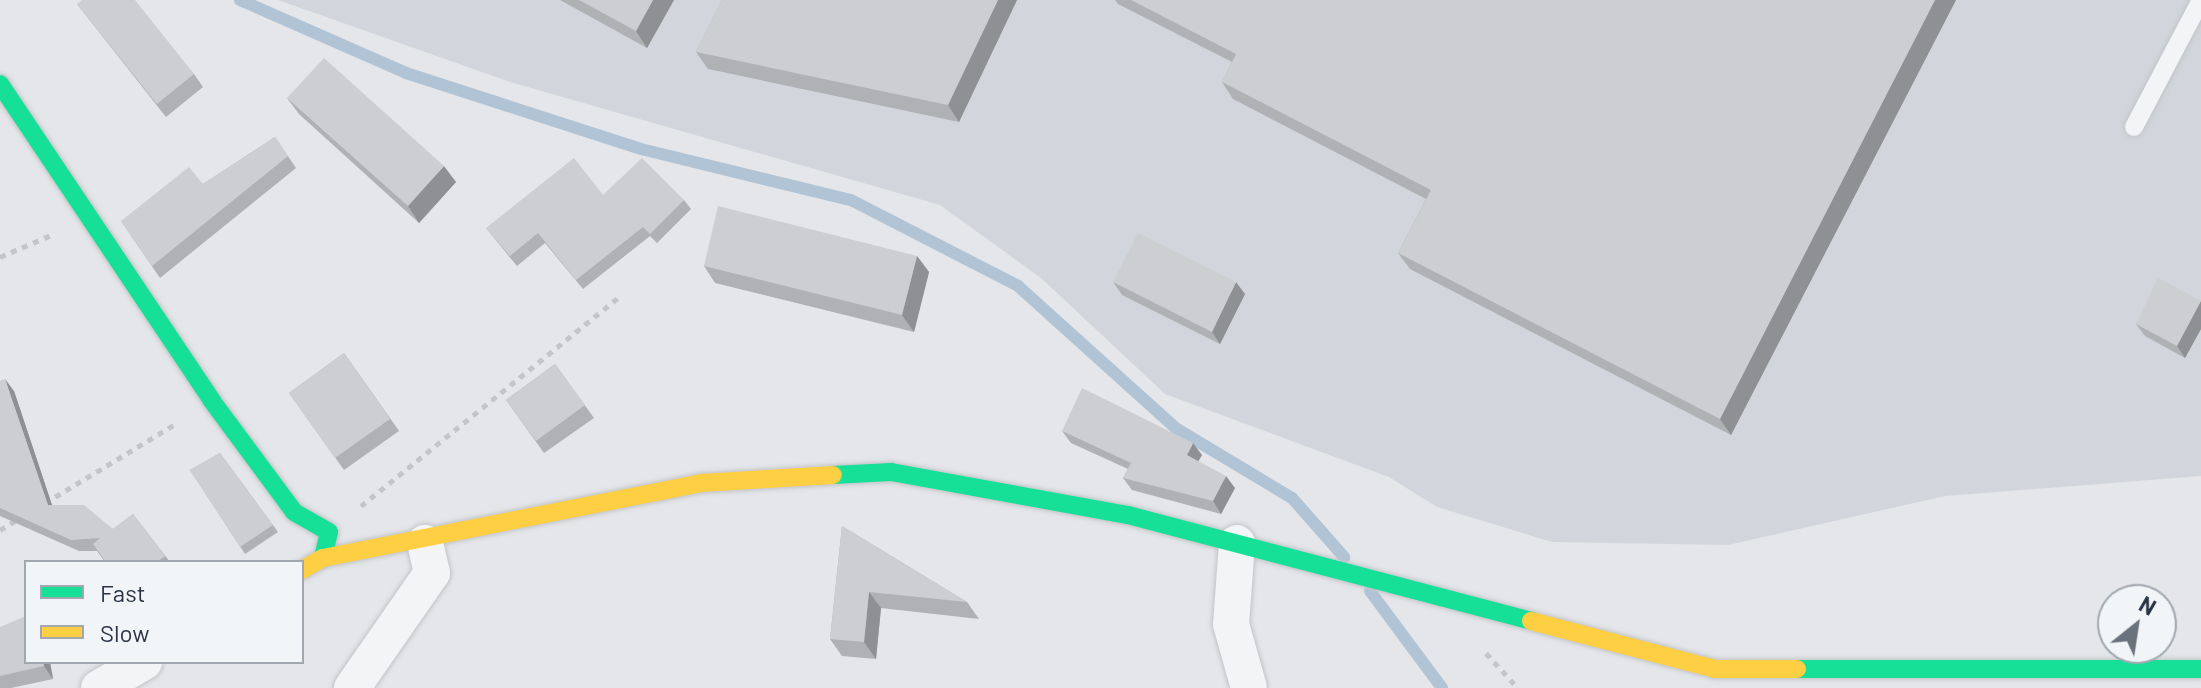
<!DOCTYPE html>
<style>
body{margin:0}
#map{position:relative;width:2201px;height:688px;overflow:hidden;background:#e4e6e9;font-family:Barlow,sans-serif}
div>[style]{position:absolute}
[style*='--x']{left:calc(var(--x)*1px);top:calc(var(--y)*1px);width:calc(var(--w)*1px);rotate:calc(var(--a)*1deg)}
.built>*{inset:0;background:#d2d6dc}
.stream>*{height:12px;margin:-6px;padding:0 6px;transform-origin:6px;border-radius:6px;background:#b1c4d5}
.path>*{height:5px;margin-top:-2.5px;transform-origin:0;background:repeating-linear-gradient(90deg,#c3c5c9 0 6px,transparent 0 12px)}
.roads{filter:drop-shadow(0 0 2px #c2c4c7) drop-shadow(0 0 2px #c2c4c7)}
.lane>*{height:18px;margin:-9px;padding:0 9px;transform-origin:9px;border-radius:9px;background:#f3f4f6}
.street>*{height:36px;margin:-18px;padding:0 18px;transform-origin:18px;border-radius:18px;background:#f3f4f6}
.fast>*{height:18px;margin:-9px;padding:0 9px;transform-origin:9px;border-radius:9px;background:#16e098}
.slow>*{height:18px;margin:-9px;padding:0 9px;transform-origin:9px;border-radius:9px;background:#ffcf43}
.wall>*{inset:0;background:#afb1b5}
.shaded-wall>*{inset:0;background:#8f9093}
.building>*{inset:0;background:#ccced2}
span{translate:-50% -50%;white-space:nowrap;text-align:center;line-height:1.15;-webkit-text-stroke:6px #f2f5f8;paint-order:stroke}
.legend{position:absolute;left:24px;top:560px;width:280px;height:104px;box-sizing:border-box;background:#f2f5f8;border:2px solid #a2a8b0;margin:0;padding:10px 14px;list-style:none;font-size:24px;color:#293444}
.legend li{display:flex;align-items:center;gap:16px;height:40px}
.legend b{width:40px;border:2px solid #a2a8b0}
.north{position:absolute;left:2097px;top:584px;width:80px;height:80px;box-sizing:border-box;background:#f2f5f8;border:2px solid #a2a8b0;border-radius:50%;rotate:30deg;font-size:22px;font-weight:700;line-height:32px;text-align:center;color:#293444}
.north::after{content:'';display:block;margin:auto;width:28px;height:36px;background:#6a727e;clip-path:polygon(50% 0,100% 100%,50% 72%,0 100%)}
</style>
<div id="map">
<div class="built">
<i style="clip-path:polygon(278px 0,2201px 0,2201px 476px,1945px 496px,1728px 545px,1552px 542px,1437px 507px,1389px 477px,1165px 394px,1041px 278px,940px 205px,510px 82px)"></i>
</div>
<div class="stream">
<i style="--x:240;--y:0;--w:181;--a:23.7"></i>
<i style="--x:406;--y:73;--w:247;--a:17.9"></i>
<i style="--x:641;--y:149;--w:216;--a:13.7"></i>
<i style="--x:851;--y:200;--w:188;--a:27.2"></i>
<i style="--x:1018;--y:286;--w:214;--a:42"></i>
<i style="--x:1177;--y:429;--w:134;--a:31"></i>
<i style="--x:1292;--y:498;--w:79;--a:48.6"></i>
<i style="--x:1370;--y:591;--w:121;--a:53.4"></i>
</div>
<div class="path">
<i style="--x:0;--y:257;--w:56;--a:-23.3"></i>
<i style="--x:45;--y:503;--w:154;--a:-31.2"></i>
<i style="--x:361;--y:506;--w:332;--a:-39"></i>
<i style="--x:0;--y:530;--w:23;--a:-31"></i>
<i style="--x:1486;--y:653;--w:47;--a:47.6"></i>
</div>
<div class="roads">
<div class="lane">
<i style="--x:2134;--y:127;--w:144;--a:-62.2"></i>
</div>
<div class="street">
<i style="--x:1237;--y:543;--w:81;--a:94.2"></i>
<i style="--x:1231;--y:624;--w:66;--a:74.3"></i>
<i style="--x:99;--y:688;--w:52;--a:-30"></i>
<i style="--x:352;--y:688;--w:140;--a:-55.2"></i>
<i style="--x:432;--y:573;--w:31;--a:-103"></i>
</div>
<div class="fast">
<i style="--x:0;--y:84;--w:381;--a:56.2"></i>
<i style="--x:212;--y:401;--w:138;--a:53.5"></i>
<i style="--x:294;--y:512;--w:40;--a:29.7"></i>
<i style="--x:329;--y:532;--w:27;--a:103"></i>
<i style="--x:833;--y:475;--w:58;--a:-3"></i>
<i style="--x:891;--y:472;--w:241;--a:10.3"></i>
<i style="--x:1128;--y:515;--w:417;--a:14.7"></i>
<i style="--x:1797;--y:669;--w:404;--a:0"></i>
</div>
<div class="slow">
<i style="--x:302;--y:570;--w:24;--a:-30"></i>
<i style="--x:323;--y:558;--w:385;--a:-11.2"></i>
<i style="--x:701;--y:483;--w:132;--a:-3.5"></i>
<i style="--x:1531;--y:621;--w:190;--a:14.6"></i>
<i style="--x:1715;--y:669;--w:82;--a:0"></i>
</div>
</div>
<div class="wall">
<i style="clip-path:polygon(560px 0,674px 0,647px 48px)"></i>
<i style="clip-path:polygon(722px 0,1017px 0,959px 122px,708px 69px,696px 52px)"></i>
<i style="clip-path:polygon(1115px 0,1956px 0,1731px 435px,1410px 269px,1398px 253px,1426px 199px,1233px 99px,1222px 82px,1232px 62px,1118px 4px)"></i>
<i style="clip-path:polygon(77px 4px,194px 74px,203px 87px,166px 117px)"></i>
<i style="clip-path:polygon(287px 98px,456px 182px,419px 223px,299px 114px)"></i>
<i style="clip-path:polygon(275px 137px,296px 168px,160px 278px,121px 221px,203px 184px)"></i>
<i style="clip-path:polygon(603px 195px,684px 200px,691px 209px,657px 243px,650px 236px,583px 289px,545px 243px,517px 266px,486px 228px)"></i>
<i style="clip-path:polygon(917px 256px,929px 272px,914px 332px,715px 283px,704px 266px)"></i>
<i style="clip-path:polygon(1113px 282px,1245px 294px,1220px 344px,1122px 295px)"></i>
<i style="clip-path:polygon(2201px 301px,2201px 329px,2185px 358px,2145px 336px,2136px 324px)"></i>
<i style="clip-path:polygon(344px 353px,399px 431px,344px 470px,289px 393px)"></i>
<i style="clip-path:polygon(555px 364px,594px 418px,544px 453px,506px 400px)"></i>
<i style="clip-path:polygon(0 381px,14px 391px,52px 505px,113px 529px,133px 514px,170px 562px,105px 562px,97px 551px,79px 551px,0 516px)"></i>
<i style="clip-path:polygon(1062px 431px,1202px 455px,1198px 461px,1235px 488px,1221px 514px,1132px 490px,1123px 478px,1128px 469px,1071px 443px)"></i>
<i style="clip-path:polygon(220px 453px,278px 532px,245px 554px,190px 470px)"></i>
<i style="clip-path:polygon(842px 526px,967px 602px,979px 619px,881px 608px,876px 659px,842px 656px,830px 639px)"></i>
<i style="clip-path:polygon(0 627px,26px 662px,50px 662px,53px 679px,11px 688px,0 688px)"></i>
</div>
<div class="shaded-wall">
<i style="clip-path:polygon(653px 0,674px 0,647px 48px,636px 31px)"></i>
<i style="clip-path:polygon(998px 0,1017px 0,959px 122px,948px 105px)"></i>
<i style="clip-path:polygon(1935px 0,1956px 0,1731px 435px,1720px 419px)"></i>
<i style="clip-path:polygon(444px 166px,456px 182px,419px 223px,408px 206px)"></i>
<i style="clip-path:polygon(917px 256px,929px 272px,914px 332px,902px 315px)"></i>
<i style="clip-path:polygon(1236px 282px,1245px 294px,1220px 344px,1212px 332px)"></i>
<i style="clip-path:polygon(2201px 301px,2201px 329px,2185px 358px,2177px 346px)"></i>
<i style="clip-path:polygon(5px 379px,14px 391px,56px 517px,48px 505px)"></i>
<i style="clip-path:polygon(1193px 443px,1202px 455px,1195px 467px,1187px 455px)"></i>
<i style="clip-path:polygon(1226px 476px,1235px 488px,1221px 514px,1213px 501px)"></i>
<i style="clip-path:polygon(869px 592px,881px 608px,876px 659px,864px 642px)"></i>
<i style="clip-path:polygon(43px 662px,50px 662px,53px 679px,44px 666px)"></i>
</div>
<div class="building">
<i style="clip-path:polygon(82px 0,135px 0,194px 74px,157px 104px,77px 4px)"></i>
<i style="clip-path:polygon(579px 0,653px 0,636px 31px)"></i>
<i style="clip-path:polygon(722px 0,998px 0,948px 105px,696px 52px)"></i>
<i style="clip-path:polygon(1131px 0,1935px 0,1720px 419px,1398px 253px,1431px 190px,1222px 82px,1236px 54px)"></i>
<i style="clip-path:polygon(324px 58px,444px 166px,408px 206px,287px 98px)"></i>
<i style="clip-path:polygon(275px 137px,288px 156px,152px 266px,121px 221px,189px 167px,203px 184px)"></i>
<i style="clip-path:polygon(574px 158px,603px 195px,642px 158px,684px 200px,650px 234px,643px 227px,576px 280px,538px 233px,510px 256px,486px 228px)"></i>
<i style="clip-path:polygon(718px 206px,917px 256px,902px 315px,704px 266px)"></i>
<i style="clip-path:polygon(1138px 233px,1236px 282px,1212px 332px,1113px 282px)"></i>
<i style="clip-path:polygon(2158px 278px,2201px 301px,2177px 346px,2136px 324px)"></i>
<i style="clip-path:polygon(344px 353px,390px 419px,335px 458px,289px 393px)"></i>
<i style="clip-path:polygon(555px 364px,585px 405px,536px 441px,506px 400px)"></i>
<i style="clip-path:polygon(5px 379px,48px 505px,84px 505px,113px 529px,133px 514px,165px 556px,157px 562px,106px 562px,93px 544px,100px 538px,71px 540px,0 508px,0 381px)"></i>
<i style="clip-path:polygon(1082px 388px,1193px 443px,1187px 455px,1226px 476px,1213px 501px,1123px 478px,1131px 463px,1062px 431px)"></i>
<i style="clip-path:polygon(220px 453px,273px 525px,240px 547px,190px 470px)"></i>
<i style="clip-path:polygon(842px 526px,967px 602px,869px 592px,864px 642px,830px 639px)"></i>
<i style="clip-path:polygon(26px 616px,26px 662px,43px 662px,44px 666px,0 676px,0 627px)"></i>
</div>
<ul class="legend">
<li><b style="height:10px;background:#16e098"></b>Fast</li>
<li><b style="height:10px;background:#ffcf43"></b>Slow</li>
</ul>
<div class="north">N</div>
</div>
